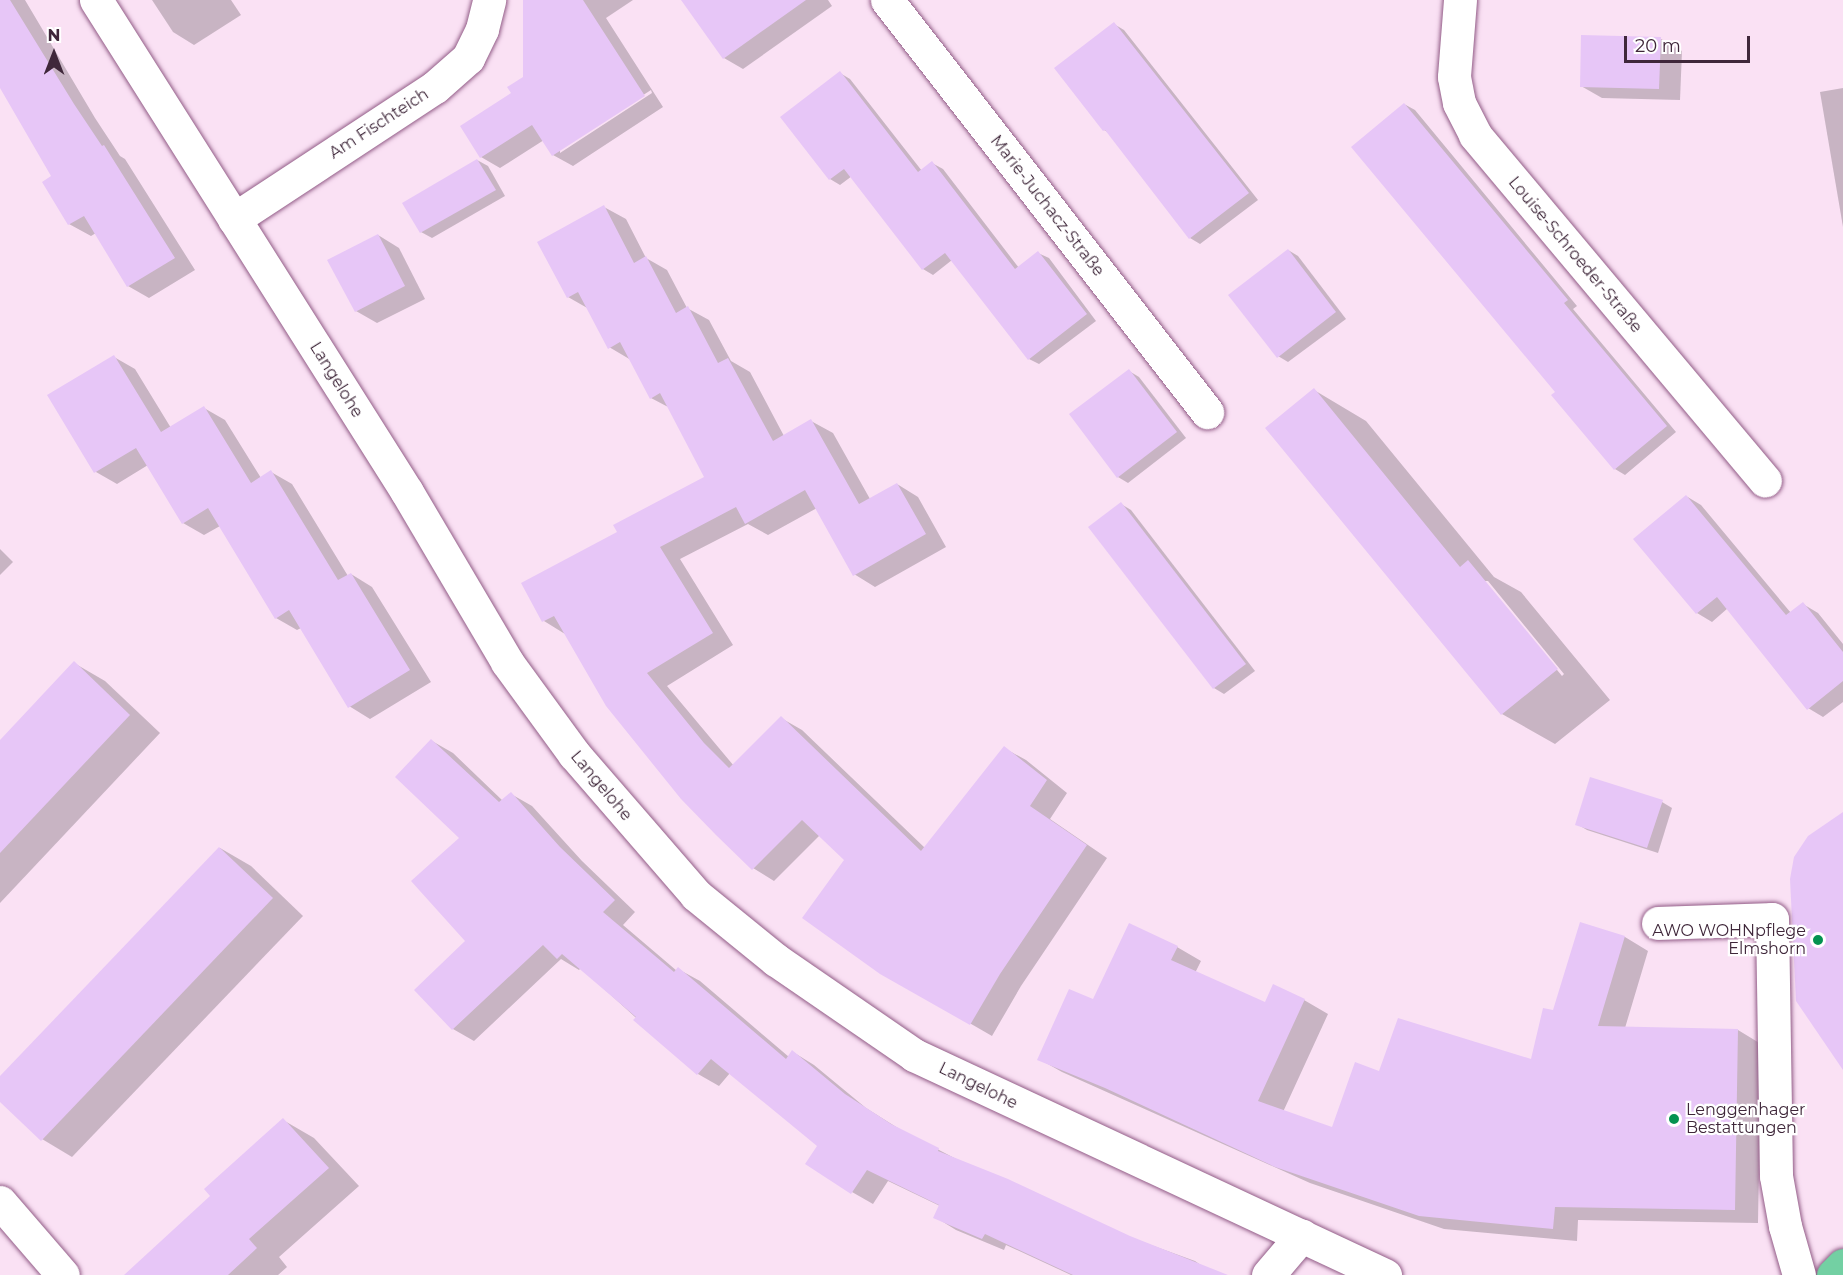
<!DOCTYPE html>
<meta charset="utf-8">
<style>
body{margin:0}
#map{position:relative;width:1843px;height:1275px;overflow:hidden;background:#fae1f4;font-family:Montserrat,sans-serif}
div>[style]{position:absolute}
[style*='--x']{left:calc(var(--x)*1px);top:calc(var(--y)*1px);width:calc(var(--w)*1px);rotate:calc(var(--a)*1deg)}
.shadow>*{inset:0;background:#0003}
.building>*{inset:0;background:#e7c6f7}
.roads{filter:drop-shadow(0 0 2px #925c87) drop-shadow(0 0 2px #925c87)}
.minor>*{height:33px;margin:-16.5px;padding:0 16.5px;transform-origin:16.5px;border-radius:16.5px;background:#fff}
.major>*{height:33px;margin:-16.5px;padding:0 16.5px;transform-origin:16.5px;border-radius:16.5px;background:#73d0a3}
.dots>*{width:16px;height:16px;translate:-50% -50%;box-sizing:border-box;border:3px solid #fff;border-radius:50%}
span{translate:-50% -50%;white-space:nowrap;text-align:center;line-height:1.15;-webkit-text-stroke:4.5px #fff;paint-order:stroke}
.street-label{font-size:16px;color:#3f273a}
.poi-label{font-size:16px;color:#3f273a}
.right{translate:-100% -50%;text-align:right}
.left{translate:0 -50%;text-align:left}
.north{position:absolute;left:24px;top:24px;width:60px;height:60px;-webkit-text-stroke:4px #fff;paint-order:stroke;rotate:0deg;font-size:16px;font-weight:700;line-height:24px;text-align:center;color:#3f273a}
.north::after{content:'';display:block;margin:auto;width:21px;height:27px;background:#3f273a;clip-path:polygon(50% 0,100% 100%,50% 72%,0 100%)}
.scale{position:absolute;left:1624px;top:36px;width:126px;height:27px;box-sizing:border-box;border:3px solid #3f273a;border-top:0;padding-left:8px;font-size:18px;line-height:21px;white-space:nowrap;color:#3f273a;-webkit-text-stroke:4px #fff;paint-order:stroke}
</style>
<div id="map">
<div class="shadow">
<i style="clip-path:polygon(0 0,25px 0,95px 118px,120px 156px,125px 159px,195px 270px,149px 298px,128px 286px,96px 233px,91px 236px,69px 224px,53px 177px,0 86px)"></i>
<i style="clip-path:polygon(152px 0,231px 0,241px 15px,194px 45px,173px 32px)"></i>
<i style="clip-path:polygon(evenodd,525px 0,633px 0,606px 18px,663px 107px,573px 166px,553px 155px,544px 140px,500px 168px,481px 157px,524px 78px,525px 0,651px 90px,652px 93px,560px 153px,560px 149px,651px 90px)"></i>
<i style="clip-path:polygon(683px 0,828px 0,832px 6px,743px 69px,724px 58px)"></i>
<i style="clip-path:polygon(1114px 24px,1124px 30px,1258px 200px,1200px 244px,1190px 238px,1111px 134px,1104px 130px)"></i>
<i style="clip-path:polygon(1661px 39px,1682px 51px,1680px 100px,1602px 98px,1581px 86px)"></i>
<i style="clip-path:polygon(840px 73px,850px 79px,922px 171px,932px 163px,943px 169px,1019px 268px,1038px 253px,1049px 258px,1096px 321px,1039px 364px,1029px 359px,952px 260px,933px 275px,923px 269px,852px 176px,840px 185px,830px 179px)"></i>
<i style="clip-path:polygon(1843px 88px,1843px 227px,1820px 92px)"></i>
<i style="clip-path:polygon(1404px 104px,1415px 110px,1577px 306px,1573px 309px,1676px 432px,1625px 475px,1615px 469px,1557px 392px)"></i>
<i style="clip-path:polygon(477px 160px,488px 166px,505px 196px,432px 238px,421px 232px)"></i>
<i style="clip-path:polygon(604px 207px,626px 219px,646px 258px,667px 270px,687px 308px,709px 320px,731px 361px,750px 372px,784px 436px,811px 421px,833px 433px,870px 499px,897px 484px,918px 497px,946px 547px,875px 587px,854px 574px,817px 508px,768px 535px,748px 524px,680px 559px,733px 645px,667px 686px,734px 766px,781px 718px,802px 730px,925px 848px,1004px 748px,1026px 760px,1067px 793px,1050px 819px,1107px 858px,1021px 986px,992px 1036px,881px 972px,846px 860px,820px 835px,774px 881px,753px 868px,565px 634px,544px 621px,523px 583px,619px 533px,706px 478px,670px 408px,651px 398px,631px 360px,609px 347px,589px 309px,568px 297px)"></i>
<i style="clip-path:polygon(378px 235px,399px 248px,425px 299px,377px 323px,356px 311px)"></i>
<i style="clip-path:polygon(1288px 250px,1298px 256px,1346px 319px,1288px 362px,1278px 356px)"></i>
<i style="clip-path:polygon(114px 357px,135px 369px,171px 428px,204px 408px,225px 420px,261px 478px,271px 472px,292px 484px,348px 576px,351px 574px,372px 587px,431px 682px,370px 719px,349px 706px,301px 628px,297px 630px,276px 618px,220px 526px,204px 535px,183px 523px,148px 465px,117px 484px,96px 472px)"></i>
<i style="clip-path:polygon(1129px 371px,1139px 377px,1186px 438px,1128px 483px,1118px 477px)"></i>
<i style="clip-path:polygon(evenodd,1314px 390px,1366px 421px,1494px 577px,1521px 592px,1610px 700px,1555px 744px,1502px 714px,1267px 428px,1314px 390px,1484px 581px,1488px 581px,1564px 674px,1562px 676px,1484px 581px)"></i>
<i style="clip-path:polygon(1686px 496px,1701px 505px,1791px 613px,1803px 604px,1818px 613px,1843px 644px,1843px 702px,1823px 717px,1808px 708px,1728px 608px,1712px 622px,1697px 613px)"></i>
<i style="clip-path:polygon(1121px 504px,1131px 510px,1255px 671px,1224px 694px,1214px 688px,1090px 528px)"></i>
<i style="clip-path:polygon(0 549px,13px 562px,0 575px)"></i>
<i style="clip-path:polygon(74px 663px,105px 681px,160px 733px,0 903px,0 743px)"></i>
<i style="clip-path:polygon(432px 741px,453px 753px,503px 801px,511px 794px,532px 806px,582px 861px,635px 912px,623px 925px,677px 971px,678px 969px,700px 981px,789px 1057px,793px 1052px,814px 1065px,866px 1108px,901px 1130px,960px 1161px,1129px 1237px,1195px 1261px,1215px 1275px,1071px 1275px,1006px 1245px,1004px 1250px,956px 1230px,935px 1217px,940px 1206px,888px 1181px,873px 1204px,852px 1192px,819px 1145px,730px 1073px,719px 1086px,698px 1074px,581px 968px,579px 970px,561px 959px,474px 1041px,453px 1029px,416px 990px,467px 941px,462px 838px)"></i>
<i style="clip-path:polygon(1662px 802px,1672px 808px,1658px 853px,1587px 830px,1577px 824px)"></i>
<i style="clip-path:polygon(220px 848px,251px 866px,303px 916px,72px 1157px,42px 1139px,0 1100px,0 1078px)"></i>
<i style="clip-path:polygon(1581px 924px,1625px 937px,1648px 951px,1625px 1028px,1738px 1030px,1761px 1044px,1758px 1223px,1578px 1220px,1577px 1241px,1444px 1229px,1310px 1183px,1062px 1072px,1039px 1059px,1094px 1001px,1177px 947px,1201px 961px,1195px 973px,1266px 1004px,1304px 1000px,1328px 1014px,1283px 1112px,1333px 1129px,1380px 1073px,1532px 1061px,1554px 1012px)"></i>
<i style="clip-path:polygon(283px 1120px,314px 1138px,359px 1186px,279px 1257px,287px 1267px,278px 1275px,140px 1275px)"></i>
</div>
<div class="building">
<i style="clip-path:polygon(0 0,10px 0,74px 104px,102px 146px,104px 145px,175px 258px,127px 287px,84px 216px,68px 225px,42px 182px,51px 176px,0 88px)"></i>
<i style="clip-path:polygon(523px 0,583px 0,645px 96px,552px 156px,532px 125px,480px 158px,460px 126px,511px 93px,507px 87px,523px 77px)"></i>
<i style="clip-path:polygon(681px 0,806px 0,723px 59px)"></i>
<i style="clip-path:polygon(1114px 22px,1249px 193px,1189px 239px,1105px 130px,1103px 131px,1054px 68px)"></i>
<i style="clip-path:polygon(1581px 35px,1661px 37px,1659px 89px,1580px 87px)"></i>
<i style="clip-path:polygon(840px 71px,918px 172px,932px 161px,1015px 269px,1038px 251px,1087px 314px,1028px 360px,945px 253px,922px 270px,844px 169px,829px 180px,780px 117px)"></i>
<i style="clip-path:polygon(1404px 103px,1568px 300px,1564px 303px,1667px 426px,1614px 470px,1551px 395px,1555px 392px,1351px 147px)"></i>
<i style="clip-path:polygon(477px 159px,496px 190px,420px 233px,402px 203px)"></i>
<i style="clip-path:polygon(604px 205px,634px 263px,646px 256px,676px 313px,688px 306px,718px 363px,728px 358px,773px 441px,811px 419px,859px 504px,897px 483px,926px 534px,853px 576px,805px 490px,745px 524px,736px 507px,660px 547px,713px 633px,647px 673px,704px 743px,729px 768px,781px 716px,921px 851px,1004px 746px,1047px 780px,1030px 806px,1087px 845px,1000px 974px,970px 1025px,880px 974px,802px 918px,844px 860px,802px 820px,752px 870px,716px 835px,681px 799px,606px 706px,554px 616px,542px 622px,521px 583px,617px 532px,613px 525px,704px 477px,660px 393px,650px 399px,620px 342px,608px 349px,578px 292px,567px 298px,537px 242px)"></i>
<i style="clip-path:polygon(378px 234px,405px 286px,355px 312px,327px 260px)"></i>
<i style="clip-path:polygon(1288px 249px,1336px 312px,1277px 358px,1228px 295px)"></i>
<i style="clip-path:polygon(114px 355px,161px 432px,204px 406px,251px 483px,271px 470px,338px 580px,351px 573px,410px 670px,348px 708px,289px 610px,275px 619px,208px 508px,182px 524px,136px 448px,94px 473px,47px 395px)"></i>
<i style="clip-path:polygon(1129px 369px,1177px 432px,1117px 478px,1069px 414px)"></i>
<i style="clip-path:polygon(1314px 388px,1460px 567px,1468px 560px,1558px 669px,1501px 715px,1265px 428px)"></i>
<i style="clip-path:polygon(1686px 495px,1786px 615px,1803px 602px,1843px 652px,1843px 681px,1807px 710px,1717px 597px,1696px 614px,1633px 539px)"></i>
<i style="clip-path:polygon(1121px 502px,1246px 664px,1213px 689px,1088px 527px)"></i>
<i style="clip-path:polygon(74px 661px,130px 715px,0 853px,0 740px)"></i>
<i style="clip-path:polygon(431px 739px,499px 802px,511px 792px,560px 847px,615px 900px,603px 912px,674px 972px,678px 967px,786px 1059px,792px 1050px,845px 1094px,891px 1124px,939px 1148px,938px 1151px,1008px 1179px,1130px 1236px,1228px 1275px,1073px 1275px,985px 1234px,982px 1239px,933px 1218px,939px 1205px,867px 1170px,851px 1194px,805px 1164px,817px 1146px,711px 1059px,697px 1075px,633px 1020px,636px 1017px,562px 954px,557px 959px,543px 945px,452px 1030px,414px 990px,465px 941px,411px 881px,459px 838px,395px 777px)"></i>
<i style="clip-path:polygon(1590px 777px,1663px 800px,1647px 848px,1575px 825px)"></i>
<i style="clip-path:polygon(1843px 812px,1843px 1070px,1796px 1001px,1790px 879px,1794px 857px,1808px 836px)"></i>
<i style="clip-path:polygon(219px 847px,273px 898px,41px 1141px,0 1102px,0 1076px)"></i>
<i style="clip-path:polygon(1580px 922px,1625px 936px,1598px 1026px,1738px 1029px,1735px 1210px,1555px 1207px,1553px 1229px,1419px 1216px,1275px 1167px,1105px 1088px,1037px 1060px,1069px 989px,1093px 999px,1129px 923px,1178px 946px,1171px 960px,1265px 1002px,1273px 984px,1305px 999px,1258px 1101px,1332px 1127px,1355px 1062px,1379px 1071px,1398px 1018px,1531px 1059px,1543px 1008px,1553px 1010px)"></i>
<i style="clip-path:polygon(283px 1118px,329px 1168px,249px 1239px,257px 1248px,228px 1275px,124px 1275px,210px 1196px,204px 1189px)"></i>
</div>
<div class="roads">
<div class="minor">
<i style="--x:96;--y:0;--w:582;--a:57.7"></i>
<i style="--x:407;--y:492;--w:197;--a:59.5"></i>
<i style="--x:507;--y:662;--w:114;--a:53.9"></i>
<i style="--x:574;--y:754;--w:186;--a:49.1"></i>
<i style="--x:696;--y:895;--w:103;--a:39.1"></i>
<i style="--x:776;--y:960;--w:168;--a:34.5"></i>
<i style="--x:914;--y:1055;--w:520;--a:25.04"></i>
<i style="--x:887;--y:0;--w:522;--a:52.16"></i>
<i style="--x:1460;--y:0;--w:77;--a:94.5"></i>
<i style="--x:1454;--y:77;--w:26;--a:79"></i>
<i style="--x:1459;--y:103;--w:36;--a:63"></i>
<i style="--x:1475;--y:135;--w:451;--a:50"></i>
<i style="--x:234;--y:219;--w:240;--a:-33.3"></i>
<i style="--x:435;--y:87;--w:44;--a:-41.3"></i>
<i style="--x:468;--y:58;--w:32;--a:-64"></i>
<i style="--x:482;--y:29;--w:30;--a:-76"></i>
<i style="--x:1658;--y:923;--w:114;--a:-2"></i>
<i style="--x:1772;--y:919;--w:257;--a:89.1"></i>
<i style="--x:1776;--y:1176;--w:51;--a:79.8"></i>
<i style="--x:1785;--y:1226;--w:51;--a:74.1"></i>
<i style="--x:0;--y:1202;--w:96;--a:49.2"></i>
<i style="--x:1268;--y:1275;--w:52;--a:-49.6"></i>
</div>
<div class="major">
<i style="--x:1833;--y:1275;--w:14;--a:-45"></i>
</div>
</div>
<div class="dots">
<i style="left:1818px;top:940px;background:#049251"></i>
<i style="left:1674px;top:1119px;background:#049251"></i>
</div>
<div class="street-label">
<span style="left:379px;top:124px;rotate:-33deg">Am Fischteich</span>
<span style="left:1047px;top:206px;rotate:52deg">Marie-Juchacz-Straße</span>
<span style="left:1575px;top:255px;rotate:50deg">Louise-Schroeder-Straße</span>
<span style="left:336px;top:380px;rotate:58deg">Langelohe</span>
<span style="left:601px;top:786px;rotate:50deg">Langelohe</span>
<span style="left:978px;top:1086px;rotate:26deg">Langelohe</span>
</div>
<div class="poi-label">
<span class="right" style="left:1806px;top:940px">AWO WOHNpflege<br>Elmshorn</span>
<span class="left" style="left:1686px;top:1119px">Lenggenhager<br>Bestattungen</span>
</div>
<div class="north">N</div>
<div class="scale">20 m</div>
</div>
